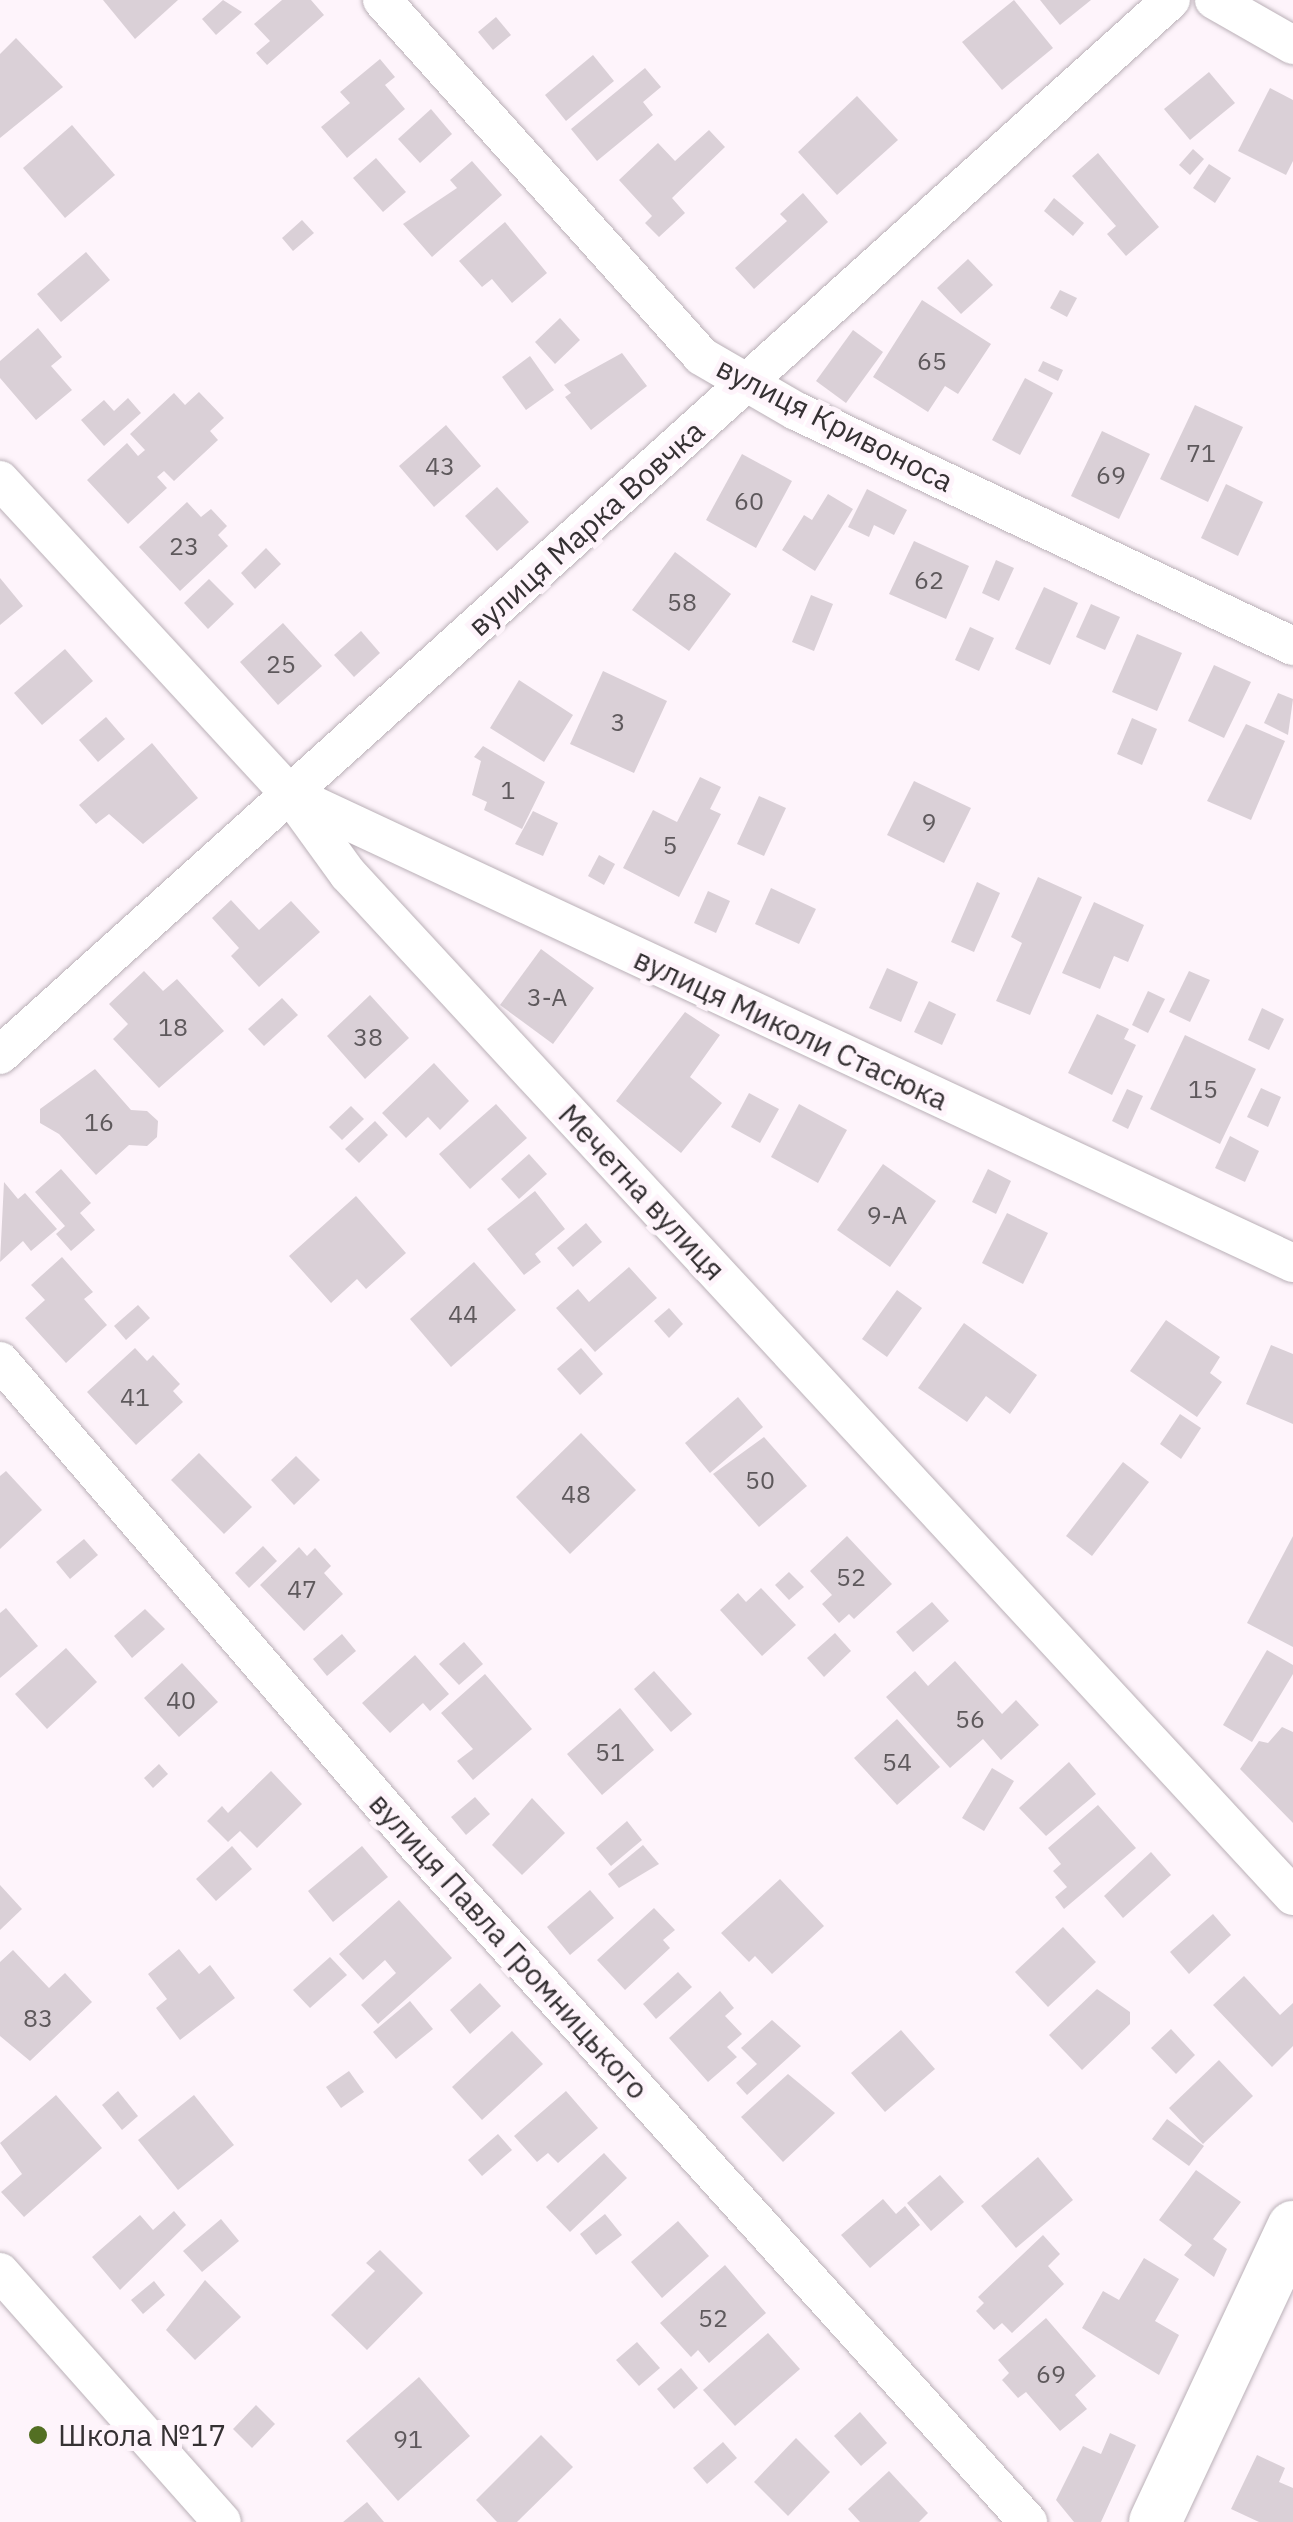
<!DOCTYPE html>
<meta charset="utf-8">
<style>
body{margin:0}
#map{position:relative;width:1293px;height:2522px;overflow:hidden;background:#fef4fb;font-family:"IBM Plex Sans",sans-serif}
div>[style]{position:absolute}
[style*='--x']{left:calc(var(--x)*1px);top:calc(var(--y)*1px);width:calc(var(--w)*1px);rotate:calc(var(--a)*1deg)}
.building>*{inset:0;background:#dad0d7}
.roads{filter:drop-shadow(0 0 2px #bab0b7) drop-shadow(0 0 2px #bab0b7)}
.street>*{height:38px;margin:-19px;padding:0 19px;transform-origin:19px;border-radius:19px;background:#fff}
.secondary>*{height:52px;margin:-26px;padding:0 26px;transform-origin:26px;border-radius:26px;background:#fff}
.dots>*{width:28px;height:28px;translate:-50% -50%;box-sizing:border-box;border:5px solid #fef4fb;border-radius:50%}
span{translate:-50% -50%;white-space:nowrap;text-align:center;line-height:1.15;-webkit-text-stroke:10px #fef4fb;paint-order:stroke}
.number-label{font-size:25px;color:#5e595c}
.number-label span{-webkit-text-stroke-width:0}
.street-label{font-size:30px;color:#353133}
.poi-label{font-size:30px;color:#353133}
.left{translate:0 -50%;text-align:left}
</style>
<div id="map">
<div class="building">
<i style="clip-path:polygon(103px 0,178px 0,135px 39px)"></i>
<i style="clip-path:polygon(223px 0,242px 12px,216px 35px,202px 19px)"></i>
<i style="clip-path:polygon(282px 0,311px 0,324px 15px,267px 65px,256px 53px,270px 41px,254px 24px)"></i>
<i style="clip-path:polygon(1014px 0,1053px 48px,1002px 90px,962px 42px)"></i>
<i style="clip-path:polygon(1040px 0,1091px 0,1060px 25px)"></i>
<i style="clip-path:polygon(496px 17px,511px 35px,493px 50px,478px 32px)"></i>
<i style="clip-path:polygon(16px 38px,63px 87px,0 138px,0 54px)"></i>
<i style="clip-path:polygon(593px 55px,614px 81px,566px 121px,545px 95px)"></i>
<i style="clip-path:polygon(380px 59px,395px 77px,385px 85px,405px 109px,347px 158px,321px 127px,350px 103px,340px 92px)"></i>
<i style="clip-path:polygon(645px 68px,661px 87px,643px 102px,653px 115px,597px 161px,571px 129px)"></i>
<i style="clip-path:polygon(1209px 72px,1235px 103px,1190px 140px,1164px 109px)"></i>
<i style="clip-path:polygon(1270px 88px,1293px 100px,1293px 161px,1286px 175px,1238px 151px)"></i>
<i style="clip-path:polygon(857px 96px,898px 140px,837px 195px,798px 152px)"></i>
<i style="clip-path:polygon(431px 109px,452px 134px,420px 163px,398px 139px)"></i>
<i style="clip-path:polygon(72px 125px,115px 175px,65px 218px,23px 168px)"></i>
<i style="clip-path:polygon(709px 130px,725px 147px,672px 198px,685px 213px,659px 237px,645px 223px,652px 216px,619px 180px,658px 143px,675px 161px)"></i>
<i style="clip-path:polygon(1193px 149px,1204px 159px,1190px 175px,1179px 165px)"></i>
<i style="clip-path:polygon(1098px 153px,1159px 227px,1126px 256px,1107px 234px,1116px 226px,1072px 176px)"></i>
<i style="clip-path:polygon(376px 158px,406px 192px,383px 212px,353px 178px)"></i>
<i style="clip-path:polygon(472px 161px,502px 195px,432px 257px,403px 224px,457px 188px,450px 180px)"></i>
<i style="clip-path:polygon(1209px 164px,1231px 178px,1215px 203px,1193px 188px)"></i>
<i style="clip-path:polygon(803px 193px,828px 222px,754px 289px,735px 268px,787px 221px,780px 214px)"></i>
<i style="clip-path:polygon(1054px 198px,1084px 223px,1073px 236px,1044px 211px)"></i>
<i style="clip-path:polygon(302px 220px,314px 233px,293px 251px,282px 238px)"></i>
<i style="clip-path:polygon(505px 222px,547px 273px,512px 303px,492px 279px,482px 287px,459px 261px)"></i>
<i style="clip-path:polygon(86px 252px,110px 280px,61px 322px,37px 294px)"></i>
<i style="clip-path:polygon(968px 259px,993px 285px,961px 314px,937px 288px)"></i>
<i style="clip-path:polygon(1060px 290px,1077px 298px,1067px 317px,1050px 308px)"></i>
<i style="clip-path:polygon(922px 300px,991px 344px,958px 394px,945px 386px,928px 412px,873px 377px)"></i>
<i style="clip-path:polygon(560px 318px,580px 340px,555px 364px,535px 342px)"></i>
<i style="clip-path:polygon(38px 328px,62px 357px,51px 366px,72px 390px,36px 420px,0 378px,0 361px)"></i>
<i style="clip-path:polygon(853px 330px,883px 352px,846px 403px,816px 381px)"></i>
<i style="clip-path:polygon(622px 353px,647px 386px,591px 430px,565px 397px,571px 393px,564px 385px)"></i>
<i style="clip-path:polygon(530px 356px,554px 390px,526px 410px,502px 377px)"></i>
<i style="clip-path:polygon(1043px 361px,1063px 370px,1058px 381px,1038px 371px)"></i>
<i style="clip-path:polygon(1025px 378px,1053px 393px,1020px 455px,992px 440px)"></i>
<i style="clip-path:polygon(199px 392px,224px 418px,210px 431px,218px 440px,174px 481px,164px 471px,157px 477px,167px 488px,128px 524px,87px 480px,127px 443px,138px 456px,145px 450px,130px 434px,174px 393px,185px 405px)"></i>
<i style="clip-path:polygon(128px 398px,141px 413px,104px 446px,81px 420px,104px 400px,114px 411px)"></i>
<i style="clip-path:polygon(1195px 405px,1243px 427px,1208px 502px,1160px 479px)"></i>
<i style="clip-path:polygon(446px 425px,481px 466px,434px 507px,399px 466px)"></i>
<i style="clip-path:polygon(1102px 431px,1150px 454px,1119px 519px,1071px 496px)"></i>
<i style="clip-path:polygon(742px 454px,792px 481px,756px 548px,706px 520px)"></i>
<i style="clip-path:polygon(1226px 484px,1263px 502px,1238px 556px,1201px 538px)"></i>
<i style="clip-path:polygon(497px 487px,529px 522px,497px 551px,465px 516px)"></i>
<i style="clip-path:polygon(867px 489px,907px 510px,894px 535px,874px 525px,869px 537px,848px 527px)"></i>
<i style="clip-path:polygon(828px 494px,853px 509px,815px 571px,782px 550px,804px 515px,812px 520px)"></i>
<i style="clip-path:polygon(187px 502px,201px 517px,211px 509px,227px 526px,218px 535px,228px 546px,180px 591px,139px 547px)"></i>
<i style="clip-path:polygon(914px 541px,969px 566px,946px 619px,889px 594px)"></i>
<i style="clip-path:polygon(266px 548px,281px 564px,255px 589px,241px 573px)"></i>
<i style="clip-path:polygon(675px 552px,731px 594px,689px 651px,632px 610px)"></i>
<i style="clip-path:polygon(996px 560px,1014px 568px,999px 601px,982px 593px)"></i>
<i style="clip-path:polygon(0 578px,23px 606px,0 625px)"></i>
<i style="clip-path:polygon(209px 579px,234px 604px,208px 629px,184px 603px)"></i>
<i style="clip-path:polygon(1044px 587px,1078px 603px,1050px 665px,1015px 649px)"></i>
<i style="clip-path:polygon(811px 595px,833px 604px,814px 651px,792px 642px)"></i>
<i style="clip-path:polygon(1091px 604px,1120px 617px,1105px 650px,1076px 637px)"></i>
<i style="clip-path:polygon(283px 623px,322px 666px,278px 705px,240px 662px)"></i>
<i style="clip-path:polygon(970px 627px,994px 638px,979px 671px,955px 660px)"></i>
<i style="clip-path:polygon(361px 631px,380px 653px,354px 677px,334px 655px)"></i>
<i style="clip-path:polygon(1137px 634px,1182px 653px,1157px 711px,1112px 692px)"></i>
<i style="clip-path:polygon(65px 649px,93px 681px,42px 725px,14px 693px)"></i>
<i style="clip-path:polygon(1214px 665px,1251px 682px,1224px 738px,1188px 721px)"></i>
<i style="clip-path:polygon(603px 671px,667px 701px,634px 773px,570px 744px)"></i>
<i style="clip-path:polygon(519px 680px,573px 715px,544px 762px,490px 728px)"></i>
<i style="clip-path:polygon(1278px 693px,1293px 699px,1288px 735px,1264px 723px)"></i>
<i style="clip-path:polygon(106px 717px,125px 739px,98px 762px,79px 740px)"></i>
<i style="clip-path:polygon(1132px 718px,1157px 729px,1142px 765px,1117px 754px)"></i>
<i style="clip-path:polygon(1246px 724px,1285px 741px,1251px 820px,1207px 801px)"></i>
<i style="clip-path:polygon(152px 743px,198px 798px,143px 844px,109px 814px,96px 824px,79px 805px)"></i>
<i style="clip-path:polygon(483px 746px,545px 782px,522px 829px,484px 810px,487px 802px,472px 795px,481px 761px,474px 757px)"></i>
<i style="clip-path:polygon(700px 777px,721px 787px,710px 809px,721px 814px,679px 897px,623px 868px,653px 810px,677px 822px)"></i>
<i style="clip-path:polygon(914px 781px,971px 808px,944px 863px,887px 835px)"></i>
<i style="clip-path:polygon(759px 796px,786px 808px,764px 856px,737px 844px)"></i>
<i style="clip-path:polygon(533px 811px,558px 823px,543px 856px,515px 844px)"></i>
<i style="clip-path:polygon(599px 855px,615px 864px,604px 885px,588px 876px)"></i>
<i style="clip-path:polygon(1038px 877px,1082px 897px,1030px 1015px,996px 1001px,1022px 943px,1011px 937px)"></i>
<i style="clip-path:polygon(977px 882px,1000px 893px,974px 952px,951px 942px)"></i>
<i style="clip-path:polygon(771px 888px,816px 909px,799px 944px,755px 924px)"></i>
<i style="clip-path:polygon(708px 891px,730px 901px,716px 933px,694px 923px)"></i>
<i style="clip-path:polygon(231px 900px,259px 930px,291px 901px,320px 932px,259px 987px,231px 956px,239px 948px,212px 918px)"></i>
<i style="clip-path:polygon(1094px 902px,1144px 925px,1128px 962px,1114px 956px,1100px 989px,1062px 973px)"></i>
<i style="clip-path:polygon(541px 949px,594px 988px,553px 1044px,500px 1005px)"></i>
<i style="clip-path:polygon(887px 968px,918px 982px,901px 1022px,869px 1008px)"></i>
<i style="clip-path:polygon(144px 971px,163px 991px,177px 979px,224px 1031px,159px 1088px,113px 1039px,128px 1024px,109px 1004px)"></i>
<i style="clip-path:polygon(1189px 971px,1210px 980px,1190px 1022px,1169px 1012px)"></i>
<i style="clip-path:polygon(1148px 991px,1165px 999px,1148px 1033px,1132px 1025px)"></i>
<i style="clip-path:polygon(370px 995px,409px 1038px,365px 1079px,327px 1036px)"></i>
<i style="clip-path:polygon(282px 998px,298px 1015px,264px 1046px,248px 1029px)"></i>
<i style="clip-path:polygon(929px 1001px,956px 1014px,942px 1045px,914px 1032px)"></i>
<i style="clip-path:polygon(1262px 1008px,1284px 1019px,1269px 1050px,1248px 1040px)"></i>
<i style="clip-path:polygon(685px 1012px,720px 1035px,690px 1077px,722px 1103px,681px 1153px,616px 1101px)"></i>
<i style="clip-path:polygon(1097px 1014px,1129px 1029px,1124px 1039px,1136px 1045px,1112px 1095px,1068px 1073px)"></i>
<i style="clip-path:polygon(1185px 1035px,1256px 1069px,1220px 1144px,1150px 1109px)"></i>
<i style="clip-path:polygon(434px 1063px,469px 1101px,440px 1130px,428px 1117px,406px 1138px,382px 1113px)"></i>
<i style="clip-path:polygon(95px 1069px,131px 1110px,147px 1111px,158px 1121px,157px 1137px,147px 1146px,129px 1145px,96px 1175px,59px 1134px,40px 1123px,40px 1109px)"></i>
<i style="clip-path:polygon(1261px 1088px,1281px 1097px,1268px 1127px,1247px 1117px)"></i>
<i style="clip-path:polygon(1127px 1089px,1143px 1096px,1128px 1129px,1112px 1121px)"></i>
<i style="clip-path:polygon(749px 1093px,779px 1109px,760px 1143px,731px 1127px)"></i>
<i style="clip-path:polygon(496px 1104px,527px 1138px,470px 1189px,439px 1154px)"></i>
<i style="clip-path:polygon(799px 1104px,847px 1130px,818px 1183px,771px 1157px)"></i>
<i style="clip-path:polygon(351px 1106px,364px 1119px,342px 1140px,329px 1127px)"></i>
<i style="clip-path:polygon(375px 1121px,388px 1135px,359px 1163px,345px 1149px)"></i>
<i style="clip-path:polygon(1230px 1136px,1259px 1151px,1245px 1182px,1215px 1168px)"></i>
<i style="clip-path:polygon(529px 1154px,547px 1174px,519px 1199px,501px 1179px)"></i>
<i style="clip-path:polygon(883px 1164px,936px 1201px,890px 1267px,837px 1230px)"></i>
<i style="clip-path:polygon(61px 1169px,91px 1203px,80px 1213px,95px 1230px,71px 1251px,56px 1234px,65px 1226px,35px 1192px)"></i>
<i style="clip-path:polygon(988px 1169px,1011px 1181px,996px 1214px,972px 1202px)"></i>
<i style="clip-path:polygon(4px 1182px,18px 1199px,25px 1193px,57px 1229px,31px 1251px,23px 1241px,0 1262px)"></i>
<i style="clip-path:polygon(535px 1191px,565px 1229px,535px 1254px,541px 1262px,524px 1275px,487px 1229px)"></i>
<i style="clip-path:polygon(356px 1196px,406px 1253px,366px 1289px,357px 1279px,331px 1303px,289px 1256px)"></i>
<i style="clip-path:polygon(1007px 1213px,1048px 1233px,1023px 1284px,982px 1263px)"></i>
<i style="clip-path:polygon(586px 1223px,602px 1242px,573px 1267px,557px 1248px)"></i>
<i style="clip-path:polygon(62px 1257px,93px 1292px,84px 1299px,107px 1325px,66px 1363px,25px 1318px,45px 1300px,31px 1285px)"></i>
<i style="clip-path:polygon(474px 1262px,516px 1310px,451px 1367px,410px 1319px)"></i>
<i style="clip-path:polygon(629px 1267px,657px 1298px,595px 1352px,556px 1308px,578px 1289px,589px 1302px)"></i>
<i style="clip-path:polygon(897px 1290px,922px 1308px,887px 1357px,862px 1339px)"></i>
<i style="clip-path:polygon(138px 1305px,150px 1318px,126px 1340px,114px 1326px)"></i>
<i style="clip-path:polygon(669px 1308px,683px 1324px,669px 1338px,654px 1321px)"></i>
<i style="clip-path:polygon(1166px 1320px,1220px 1357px,1210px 1373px,1222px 1382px,1197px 1417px,1130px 1371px)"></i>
<i style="clip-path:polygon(964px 1323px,1037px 1375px,1010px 1414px,986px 1396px,967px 1422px,918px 1388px)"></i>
<i style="clip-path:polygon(1271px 1345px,1293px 1354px,1293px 1424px,1246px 1404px)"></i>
<i style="clip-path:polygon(135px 1348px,147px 1361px,153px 1355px,180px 1384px,173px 1391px,183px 1402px,136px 1445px,87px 1392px)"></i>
<i style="clip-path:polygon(581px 1348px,603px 1374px,580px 1395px,557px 1369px)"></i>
<i style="clip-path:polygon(738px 1397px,763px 1427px,710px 1473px,685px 1443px)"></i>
<i style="clip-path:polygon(1180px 1414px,1201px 1428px,1181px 1459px,1160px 1444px)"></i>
<i style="clip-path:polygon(581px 1433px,636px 1490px,570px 1554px,516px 1497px)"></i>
<i style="clip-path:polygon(764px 1437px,807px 1486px,759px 1527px,713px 1474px)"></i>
<i style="clip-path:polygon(199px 1453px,252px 1507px,224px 1534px,171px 1480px)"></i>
<i style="clip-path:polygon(296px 1456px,320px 1480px,294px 1505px,271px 1480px)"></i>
<i style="clip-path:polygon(1123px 1462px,1149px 1482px,1092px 1556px,1066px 1536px)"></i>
<i style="clip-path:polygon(6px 1471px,42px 1510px,0 1549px,0 1476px)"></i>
<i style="clip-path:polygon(847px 1536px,892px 1584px,854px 1619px,849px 1614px,839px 1623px,822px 1604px,832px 1595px,810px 1571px)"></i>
<i style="clip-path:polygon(1293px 1536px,1293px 1647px,1247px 1623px)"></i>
<i style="clip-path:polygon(84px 1539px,98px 1555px,70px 1579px,56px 1562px)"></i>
<i style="clip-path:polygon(263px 1546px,277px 1561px,249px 1588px,235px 1573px)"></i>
<i style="clip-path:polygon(299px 1547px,307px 1556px,315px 1548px,331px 1566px,324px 1573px,343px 1594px,304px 1631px,260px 1585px)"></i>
<i style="clip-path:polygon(789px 1572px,804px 1587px,789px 1600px,775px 1585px)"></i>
<i style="clip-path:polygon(761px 1588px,796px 1625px,762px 1656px,720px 1610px,738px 1593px,746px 1602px)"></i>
<i style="clip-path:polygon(932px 1602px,949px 1621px,913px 1652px,896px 1632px)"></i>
<i style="clip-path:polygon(6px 1608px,38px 1646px,0 1678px,0 1613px)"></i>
<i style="clip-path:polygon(145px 1609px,165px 1629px,132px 1658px,114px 1636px)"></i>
<i style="clip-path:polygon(835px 1633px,851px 1651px,824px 1677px,807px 1658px)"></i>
<i style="clip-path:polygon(342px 1634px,356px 1651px,327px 1676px,313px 1659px)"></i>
<i style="clip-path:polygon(464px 1642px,483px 1664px,459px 1685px,439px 1664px)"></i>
<i style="clip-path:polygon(66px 1648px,97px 1682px,47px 1729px,15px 1694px)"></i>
<i style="clip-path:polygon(1267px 1650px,1293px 1665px,1293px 1674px,1252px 1742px,1223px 1725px)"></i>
<i style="clip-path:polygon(415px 1655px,449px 1694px,430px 1711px,423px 1703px,390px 1733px,362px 1703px)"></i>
<i style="clip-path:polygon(955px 1661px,1002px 1714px,1016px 1700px,1039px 1725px,1001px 1760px,983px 1739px,950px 1768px,886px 1697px,915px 1671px,928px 1686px)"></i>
<i style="clip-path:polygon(182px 1663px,218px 1702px,179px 1737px,144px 1698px)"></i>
<i style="clip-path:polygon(654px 1671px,692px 1714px,671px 1732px,634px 1689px)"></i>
<i style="clip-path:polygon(485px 1674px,532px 1729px,473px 1780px,457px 1761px,473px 1749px,441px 1713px)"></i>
<i style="clip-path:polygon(620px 1708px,654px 1750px,602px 1795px,567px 1754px)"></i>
<i style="clip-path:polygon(897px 1719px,940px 1767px,897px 1805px,854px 1758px)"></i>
<i style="clip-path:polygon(1282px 1727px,1293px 1732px,1293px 1823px,1240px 1769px,1259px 1741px,1268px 1743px)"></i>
<i style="clip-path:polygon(1069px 1762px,1096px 1794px,1046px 1836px,1019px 1808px)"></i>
<i style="clip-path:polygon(159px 1764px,168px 1774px,153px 1788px,144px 1778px)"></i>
<i style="clip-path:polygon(992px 1768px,1014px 1781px,984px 1831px,962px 1818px)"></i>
<i style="clip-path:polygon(271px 1771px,302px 1804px,257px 1848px,240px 1831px,228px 1842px,207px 1821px,222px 1806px,228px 1813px)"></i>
<i style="clip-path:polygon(475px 1797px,490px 1814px,466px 1835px,451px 1817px)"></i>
<i style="clip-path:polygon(532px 1798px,565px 1833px,522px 1875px,492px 1845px)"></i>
<i style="clip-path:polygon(1098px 1805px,1136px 1848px,1064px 1909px,1055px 1897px,1067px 1887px,1053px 1871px,1061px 1864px,1048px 1848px)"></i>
<i style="clip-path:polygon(627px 1821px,642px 1840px,611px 1866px,596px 1848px)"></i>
<i style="clip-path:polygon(643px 1845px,659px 1864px,619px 1888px,608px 1874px)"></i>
<i style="clip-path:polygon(232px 1846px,252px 1869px,216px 1901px,196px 1879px)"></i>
<i style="clip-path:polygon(362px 1846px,388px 1877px,333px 1922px,308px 1891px)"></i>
<i style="clip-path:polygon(1151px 1852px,1171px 1875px,1123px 1918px,1104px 1896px)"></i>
<i style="clip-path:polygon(780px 1879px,824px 1926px,772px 1974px,755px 1956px,749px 1962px,721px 1933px)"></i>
<i style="clip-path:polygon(0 1885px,22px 1909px,0 1930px)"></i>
<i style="clip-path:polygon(590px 1890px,614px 1918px,570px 1955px,547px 1927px)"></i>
<i style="clip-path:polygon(399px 1900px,452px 1958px,378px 2024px,361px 2005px,396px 1973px,385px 1960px,363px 1980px,339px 1954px)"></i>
<i style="clip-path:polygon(654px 1908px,675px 1930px,663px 1940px,670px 1948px,625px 1990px,597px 1960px)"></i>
<i style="clip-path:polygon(1213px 1914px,1231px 1935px,1189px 1974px,1170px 1952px)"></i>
<i style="clip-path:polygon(1063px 1927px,1096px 1962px,1048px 2007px,1015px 1972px)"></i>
<i style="clip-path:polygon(179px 1949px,199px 1974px,210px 1965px,235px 1998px,180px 2040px,156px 2008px,167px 1999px,148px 1974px)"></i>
<i style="clip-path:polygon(13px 1950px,49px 1988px,65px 1973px,92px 2002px,30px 2061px,0 2036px,0 1962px)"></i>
<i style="clip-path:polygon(330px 1957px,347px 1975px,310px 2008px,293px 1990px)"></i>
<i style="clip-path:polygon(678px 1972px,692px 1987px,656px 2019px,643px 2004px)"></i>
<i style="clip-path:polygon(1244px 1976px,1280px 2015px,1293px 2003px,1293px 2046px,1272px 2067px,1213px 2005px)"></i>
<i style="clip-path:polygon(480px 1983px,501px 2006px,470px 2034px,450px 2010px)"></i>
<i style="clip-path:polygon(1097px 1989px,1130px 2012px,1130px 2024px,1082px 2070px,1049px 2035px)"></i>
<i style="clip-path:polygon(720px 1991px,734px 2008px,725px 2016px,742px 2034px,727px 2047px,737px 2057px,708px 2082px,669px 2038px)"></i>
<i style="clip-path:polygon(410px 2001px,433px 2029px,396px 2059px,373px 2032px)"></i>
<i style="clip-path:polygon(772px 2020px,801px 2046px,747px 2095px,736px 2083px,757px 2064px,741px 2048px)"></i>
<i style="clip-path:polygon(1171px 2029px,1195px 2055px,1176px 2074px,1151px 2048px)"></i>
<i style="clip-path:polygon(901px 2030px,935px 2069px,885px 2112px,851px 2073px)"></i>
<i style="clip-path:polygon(512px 2031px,543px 2064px,482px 2120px,452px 2087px)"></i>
<i style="clip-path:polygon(1219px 2060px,1253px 2096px,1203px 2144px,1169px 2108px)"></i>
<i style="clip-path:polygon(349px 2071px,364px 2092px,341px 2108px,326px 2087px)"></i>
<i style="clip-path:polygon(788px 2074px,835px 2113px,783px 2162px,741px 2117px)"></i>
<i style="clip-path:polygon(118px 2091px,138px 2116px,122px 2130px,102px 2105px)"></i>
<i style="clip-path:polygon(566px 2091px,598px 2128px,558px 2163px,548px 2153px,537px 2162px,514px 2136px)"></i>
<i style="clip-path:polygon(56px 2095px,102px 2148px,24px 2217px,1px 2192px,22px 2174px,0 2143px)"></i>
<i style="clip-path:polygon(194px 2095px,234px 2145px,178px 2190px,138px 2140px)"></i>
<i style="clip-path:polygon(1167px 2119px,1204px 2146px,1189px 2166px,1152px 2139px)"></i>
<i style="clip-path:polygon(498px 2134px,512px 2150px,482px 2176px,468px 2160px)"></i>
<i style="clip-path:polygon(604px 2153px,627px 2178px,570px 2232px,546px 2207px)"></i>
<i style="clip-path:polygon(1038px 2157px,1073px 2200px,1016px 2248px,981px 2206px)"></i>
<i style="clip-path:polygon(1196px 2170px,1241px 2202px,1213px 2239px,1227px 2249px,1214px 2277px,1184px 2255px,1192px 2245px,1159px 2220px)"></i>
<i style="clip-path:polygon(940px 2175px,964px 2202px,931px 2231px,907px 2203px)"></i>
<i style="clip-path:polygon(883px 2199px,896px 2214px,905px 2206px,920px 2225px,870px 2268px,841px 2235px)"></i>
<i style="clip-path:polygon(174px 2211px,186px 2225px,120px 2290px,92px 2257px,140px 2215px,153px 2230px)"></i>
<i style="clip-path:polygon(605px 2214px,622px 2235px,596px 2255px,580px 2234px)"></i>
<i style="clip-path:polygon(221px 2219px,239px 2241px,202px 2272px,183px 2251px)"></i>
<i style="clip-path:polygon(678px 2221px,709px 2256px,662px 2298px,631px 2262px)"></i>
<i style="clip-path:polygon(1043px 2235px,1060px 2254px,1048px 2266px,1064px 2284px,1012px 2333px,1002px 2323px,994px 2330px,976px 2311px,984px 2303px,978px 2297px)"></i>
<i style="clip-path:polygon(380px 2250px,423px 2293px,367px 2350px,331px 2315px,375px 2271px,366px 2263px)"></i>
<i style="clip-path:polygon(1144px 2258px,1179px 2279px,1155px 2321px,1179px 2335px,1159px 2375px,1082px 2328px,1103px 2291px,1119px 2300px)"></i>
<i style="clip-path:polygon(725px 2265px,766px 2313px,709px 2363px,698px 2350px,691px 2357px,660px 2323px)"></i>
<i style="clip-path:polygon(205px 2280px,241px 2317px,195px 2360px,166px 2330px)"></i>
<i style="clip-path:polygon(154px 2281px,165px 2295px,143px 2314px,131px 2300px)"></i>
<i style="clip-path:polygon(1046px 2318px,1096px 2376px,1075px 2395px,1087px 2409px,1060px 2431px,1026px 2392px,1018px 2398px,1002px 2380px,1009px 2373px,998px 2360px)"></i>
<i style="clip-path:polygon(768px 2333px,800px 2369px,735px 2426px,703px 2390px)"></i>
<i style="clip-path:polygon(637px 2342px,660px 2368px,639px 2386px,616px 2360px)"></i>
<i style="clip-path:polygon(681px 2368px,698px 2388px,674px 2409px,657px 2389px)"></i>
<i style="clip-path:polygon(419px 2377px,470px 2436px,398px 2501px,346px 2441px)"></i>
<i style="clip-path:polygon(256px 2405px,275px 2424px,252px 2448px,233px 2429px)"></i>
<i style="clip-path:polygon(860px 2412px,887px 2443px,861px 2466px,834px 2436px)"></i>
<i style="clip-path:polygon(1110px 2433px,1136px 2445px,1101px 2522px,1074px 2522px,1056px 2500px,1083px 2446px,1101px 2454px)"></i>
<i style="clip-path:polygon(541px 2435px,573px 2467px,517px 2522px,497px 2522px,476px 2500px)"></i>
<i style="clip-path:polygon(796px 2438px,830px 2472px,788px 2516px,754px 2482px)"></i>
<i style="clip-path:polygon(723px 2442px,737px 2458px,707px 2484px,693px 2468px)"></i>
<i style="clip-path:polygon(1257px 2455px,1285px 2468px,1279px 2482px,1293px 2488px,1293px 2522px,1259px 2522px,1231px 2509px)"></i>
<i style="clip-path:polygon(889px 2471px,928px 2513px,919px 2522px,860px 2522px,848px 2509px)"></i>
<i style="clip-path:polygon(367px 2502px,384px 2522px,343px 2522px)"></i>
</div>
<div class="roads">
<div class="street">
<i style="--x:382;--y:0;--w:478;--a:48.1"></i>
<i style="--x:701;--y:356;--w:110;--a:30.1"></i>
<i style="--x:796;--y:411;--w:550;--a:25.31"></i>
<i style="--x:1214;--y:0;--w:91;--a:29.7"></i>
<i style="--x:0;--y:480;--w:427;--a:47.3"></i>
<i style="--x:290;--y:794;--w:99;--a:54.1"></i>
<i style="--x:348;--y:874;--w:1392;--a:47.24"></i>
<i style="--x:292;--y:795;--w:1105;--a:25.06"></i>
<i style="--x:0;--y:1055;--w:1576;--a:-42.02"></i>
<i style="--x:0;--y:1361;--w:636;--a:49.27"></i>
<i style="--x:415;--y:1843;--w:915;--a:47.92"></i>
<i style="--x:0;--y:2272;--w:334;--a:48.4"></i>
</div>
<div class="secondary">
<i style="--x:1155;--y:2522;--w:326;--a:-64.9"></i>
</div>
</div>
<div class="dots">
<i style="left:38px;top:2435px;background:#536f23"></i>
</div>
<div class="number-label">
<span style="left:932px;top:361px">65</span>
<span style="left:1201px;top:453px">71</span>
<span style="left:440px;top:466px">43</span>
<span style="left:1111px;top:475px">69</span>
<span style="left:749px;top:501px">60</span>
<span style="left:184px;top:546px">23</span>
<span style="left:929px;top:580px">62</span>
<span style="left:682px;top:602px">58</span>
<span style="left:281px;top:664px">25</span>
<span style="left:618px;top:722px">3</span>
<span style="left:508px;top:790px">1</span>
<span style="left:929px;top:822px">9</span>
<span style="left:670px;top:845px">5</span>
<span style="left:547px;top:997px">3-А</span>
<span style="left:173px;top:1027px">18</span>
<span style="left:368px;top:1037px">38</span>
<span style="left:1203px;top:1089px">15</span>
<span style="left:99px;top:1122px">16</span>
<span style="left:887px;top:1215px">9-А</span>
<span style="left:463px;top:1314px">44</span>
<span style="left:135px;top:1397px">41</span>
<span style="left:760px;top:1480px">50</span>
<span style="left:576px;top:1494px">48</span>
<span style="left:851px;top:1577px">52</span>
<span style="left:302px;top:1589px">47</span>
<span style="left:181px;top:1700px">40</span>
<span style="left:970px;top:1719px">56</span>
<span style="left:610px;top:1752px">51</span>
<span style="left:897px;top:1762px">54</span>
<span style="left:38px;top:2018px">83</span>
<span style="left:713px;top:2318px">52</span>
<span style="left:1051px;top:2374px">69</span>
<span style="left:408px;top:2439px">91</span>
</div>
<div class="street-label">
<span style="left:835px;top:424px;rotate:27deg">вулиця Кривоноса</span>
<span style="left:586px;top:528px;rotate:-42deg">вулиця Марка Вовчка</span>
<span style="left:791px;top:1029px;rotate:25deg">вулиця Миколи Стасюка</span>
<span style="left:642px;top:1192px;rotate:47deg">Мечетна вулиця</span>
<span style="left:509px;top:1946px;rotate:48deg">вулиця Павла Громницького</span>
</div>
<div class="poi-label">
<span class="left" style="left:58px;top:2435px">Школа №17</span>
</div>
</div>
